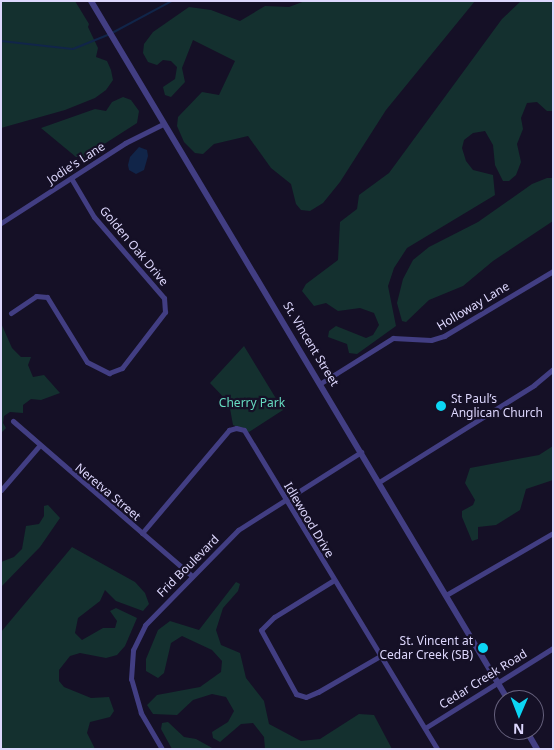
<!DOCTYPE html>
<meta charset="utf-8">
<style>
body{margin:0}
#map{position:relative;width:554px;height:750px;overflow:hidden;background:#151026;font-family:"Noto Sans",sans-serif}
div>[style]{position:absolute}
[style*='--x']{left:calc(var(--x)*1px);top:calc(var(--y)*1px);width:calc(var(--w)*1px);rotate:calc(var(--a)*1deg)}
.green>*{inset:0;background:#14302f}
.water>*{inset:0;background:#112549}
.stream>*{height:2px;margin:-1px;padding:0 1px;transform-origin:1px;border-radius:1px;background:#112549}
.minor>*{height:5px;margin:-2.5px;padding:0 2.5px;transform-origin:2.5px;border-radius:2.5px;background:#423e83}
.tertiary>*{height:6px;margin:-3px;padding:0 3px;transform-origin:3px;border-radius:3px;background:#423e83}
.dots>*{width:14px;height:14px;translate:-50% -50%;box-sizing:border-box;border:2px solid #151026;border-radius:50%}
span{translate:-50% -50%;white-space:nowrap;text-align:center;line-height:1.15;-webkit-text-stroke:4.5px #151026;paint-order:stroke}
.street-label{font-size:12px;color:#ddd7fd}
.poi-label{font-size:12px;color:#ddd7fd}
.left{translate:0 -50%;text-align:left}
.right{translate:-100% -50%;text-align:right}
.park-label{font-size:12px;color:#66dbc1}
.frame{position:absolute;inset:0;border:2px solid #ddd7fd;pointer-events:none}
.north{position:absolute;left:494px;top:690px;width:50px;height:50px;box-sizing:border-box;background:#151026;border:1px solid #65607c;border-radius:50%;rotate:181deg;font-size:14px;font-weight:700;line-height:20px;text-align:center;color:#ddd7fd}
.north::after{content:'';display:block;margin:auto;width:18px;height:22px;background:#0cd6f4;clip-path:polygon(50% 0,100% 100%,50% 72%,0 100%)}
</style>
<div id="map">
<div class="green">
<i style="clip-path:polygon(1px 1px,75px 1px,89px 24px,88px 27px,98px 48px,96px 57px,107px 61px,111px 70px,113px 80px,106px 90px,95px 98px,65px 110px,1px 128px)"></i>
<i style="clip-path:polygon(305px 1px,475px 1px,386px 110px,340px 182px,323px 203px,310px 211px,301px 210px,296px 204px,291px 184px,271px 168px,248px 136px,214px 144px,203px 154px,195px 153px,184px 142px,177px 126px,178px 117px,202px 92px,219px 95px,235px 61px,193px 40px,182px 68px,185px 82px,171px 97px,165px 95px,163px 87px,175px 79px,177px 67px,171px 61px,163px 60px,157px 65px,148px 62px,143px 53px,144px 44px,153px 32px,189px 7px,211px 10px,240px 21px,265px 6px,289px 7px)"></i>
<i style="clip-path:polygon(521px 1px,553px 1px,553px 111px,547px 111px,537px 102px,527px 103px,521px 118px,523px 129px,517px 144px,521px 162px,516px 175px,509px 181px,503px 181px,495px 165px,493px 145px,485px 131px,473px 133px,464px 140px,462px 148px,466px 161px,473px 170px,493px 175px,495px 195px,407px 248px,394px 268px,388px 286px,396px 326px,357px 354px,349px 353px,347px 344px,328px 337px,329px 331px,336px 326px,366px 338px,373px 335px,379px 325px,374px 313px,360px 308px,338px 311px,326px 303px,314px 306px,302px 291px,306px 284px,338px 260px,340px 222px,357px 209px,359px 195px,389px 173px,502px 19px)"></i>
<i style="clip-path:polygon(123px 97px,131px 100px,139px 111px,137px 123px,84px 157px,76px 157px,41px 128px,95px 109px,106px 111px,112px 102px)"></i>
<i style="clip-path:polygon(547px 178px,553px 178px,553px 221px,493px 261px,463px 286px,429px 300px,406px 322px,402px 321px,397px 303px,403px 279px,413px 260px,429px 247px,478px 222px,532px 184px)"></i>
<i style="clip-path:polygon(1px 323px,12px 348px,21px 357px,31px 357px,28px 365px,33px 377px,44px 375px,60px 393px,41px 400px,31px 399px,23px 405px,23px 413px,10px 412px,4px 416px,3px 423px,6px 428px,1px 433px)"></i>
<i style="clip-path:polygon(244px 346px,283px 410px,249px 432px,233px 425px,229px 403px,210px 383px)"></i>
<i style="clip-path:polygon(553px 446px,553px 480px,526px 489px,520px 510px,496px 525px,478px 527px,478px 539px,472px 541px,462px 517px,462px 511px,473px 505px,475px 500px,465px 483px,470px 468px,539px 455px)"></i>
<i style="clip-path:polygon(48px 505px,60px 518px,40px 547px,1px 587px,1px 562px,14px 557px,22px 549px,26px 526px,39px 524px,44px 516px,44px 506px)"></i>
<i style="clip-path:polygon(72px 547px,135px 582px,145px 593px,149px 604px,143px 611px,116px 601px,105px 590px,100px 601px,78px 618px,75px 633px,82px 640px,103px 628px,115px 628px,117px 621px,110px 611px,116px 608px,137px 618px,125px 646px,117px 655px,106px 658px,80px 653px,70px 656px,59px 670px,59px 681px,64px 687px,91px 698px,109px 697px,114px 711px,110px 717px,90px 722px,87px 733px,95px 749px,1px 749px,1px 632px)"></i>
<i style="clip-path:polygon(236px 582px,240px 584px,238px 591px,223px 608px,216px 630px,221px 645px,240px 653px,246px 678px,264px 701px,269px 724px,301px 741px,320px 739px,359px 714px,374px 715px,392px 749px,265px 749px,264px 737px,253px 723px,241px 724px,220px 742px,213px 738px,212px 732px,228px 722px,234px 711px,226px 697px,212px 694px,193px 700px,177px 715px,153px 714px,147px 705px,157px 695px,200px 687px,221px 672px,222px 661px,212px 650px,182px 636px,171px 643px,164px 673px,158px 678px,146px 671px,146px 659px,158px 630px,170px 621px,199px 630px)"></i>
<i style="clip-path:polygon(168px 722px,184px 737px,196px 739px,214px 749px,172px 749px,161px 729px,162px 723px)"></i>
</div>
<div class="water">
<i style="clip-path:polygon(139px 147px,147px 150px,148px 156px,144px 170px,136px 174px,129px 170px,128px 165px,130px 157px)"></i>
</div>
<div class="stream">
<i style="--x:112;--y:33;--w:68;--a:-28.1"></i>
<i style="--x:1;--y:41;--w:72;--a:6.3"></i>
<i style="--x:73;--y:49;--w:38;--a:-22"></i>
</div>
<div class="minor">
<i style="--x:1;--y:223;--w:148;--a:-32.8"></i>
<i style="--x:125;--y:143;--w:42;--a:-26.6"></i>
<i style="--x:11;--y:313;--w:30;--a:-34"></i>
<i style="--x:36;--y:296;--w:11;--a:5"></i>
<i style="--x:47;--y:297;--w:76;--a:58.4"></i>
<i style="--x:87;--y:362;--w:25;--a:27"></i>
<i style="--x:109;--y:373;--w:14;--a:-21"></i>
<i style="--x:122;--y:368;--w:71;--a:-52.5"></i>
<i style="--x:165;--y:312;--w:14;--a:-94"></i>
<i style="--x:164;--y:298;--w:107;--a:-130.8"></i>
<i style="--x:94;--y:217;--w:45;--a:-120.5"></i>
<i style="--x:321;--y:383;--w:85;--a:-32"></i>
<i style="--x:393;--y:338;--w:38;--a:3"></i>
<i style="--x:431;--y:340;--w:14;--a:-17"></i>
<i style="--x:444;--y:336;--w:127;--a:-30.8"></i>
<i style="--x:13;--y:421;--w:237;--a:40.9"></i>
<i style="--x:379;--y:482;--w:183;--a:-32"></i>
<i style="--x:534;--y:385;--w:25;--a:-40"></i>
<i style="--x:1;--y:490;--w:58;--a:-49.2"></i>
<i style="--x:142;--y:533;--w:135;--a:-49.8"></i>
<i style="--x:229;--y:430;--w:7;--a:-16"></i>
<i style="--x:236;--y:428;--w:8;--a:14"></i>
<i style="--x:244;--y:430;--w:373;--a:58.8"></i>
<i style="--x:334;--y:580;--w:70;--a:148.3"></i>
<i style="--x:274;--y:617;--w:18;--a:135"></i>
<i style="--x:261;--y:630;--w:73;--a:61.3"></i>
<i style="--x:296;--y:694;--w:10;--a:17"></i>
<i style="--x:306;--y:697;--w:13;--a:-23"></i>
<i style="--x:318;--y:692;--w:72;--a:-30.1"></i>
<i style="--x:446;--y:595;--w:124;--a:-30.1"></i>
<i style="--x:425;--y:728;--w:151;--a:-32"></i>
<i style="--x:162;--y:749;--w:42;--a:-120.3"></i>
<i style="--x:141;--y:713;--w:35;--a:-106"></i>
<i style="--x:131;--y:679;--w:29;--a:-86"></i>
<i style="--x:133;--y:650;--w:28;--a:-64"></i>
<i style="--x:145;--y:625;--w:133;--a:-45.6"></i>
<i style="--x:238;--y:530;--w:146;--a:-32.4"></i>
</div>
<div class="tertiary">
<i style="--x:91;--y:1;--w:814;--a:59.18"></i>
<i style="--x:526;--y:730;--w:22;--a:60"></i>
</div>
<div class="dots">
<i style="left:441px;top:406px;background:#0cd6f4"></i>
<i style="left:483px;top:648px;background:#0cd6f4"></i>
</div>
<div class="street-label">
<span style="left:76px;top:163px;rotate:-33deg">Jodie's Lane</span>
<span style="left:134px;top:246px;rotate:50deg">Golden Oak Drive</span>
<span style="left:473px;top:306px;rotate:-31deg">Holloway Lane</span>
<span style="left:311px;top:344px;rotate:59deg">St. Vincent Street</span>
<span style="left:108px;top:492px;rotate:40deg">Neretva Street</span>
<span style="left:309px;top:520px;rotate:59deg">Idlewood Drive</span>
<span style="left:188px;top:566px;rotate:-45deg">Frid Boulevard</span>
<span style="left:483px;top:679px;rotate:-32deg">Cedar Creek Road</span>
</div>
<div class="poi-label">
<span class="left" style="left:451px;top:406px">St Paul’s<br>Anglican Church</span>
<span class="right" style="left:473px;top:648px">St. Vincent at<br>Cedar Creek (SB)</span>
</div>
<div class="park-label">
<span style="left:252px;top:403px">Cherry Park</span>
</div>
<div class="frame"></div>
<div class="north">N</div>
</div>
